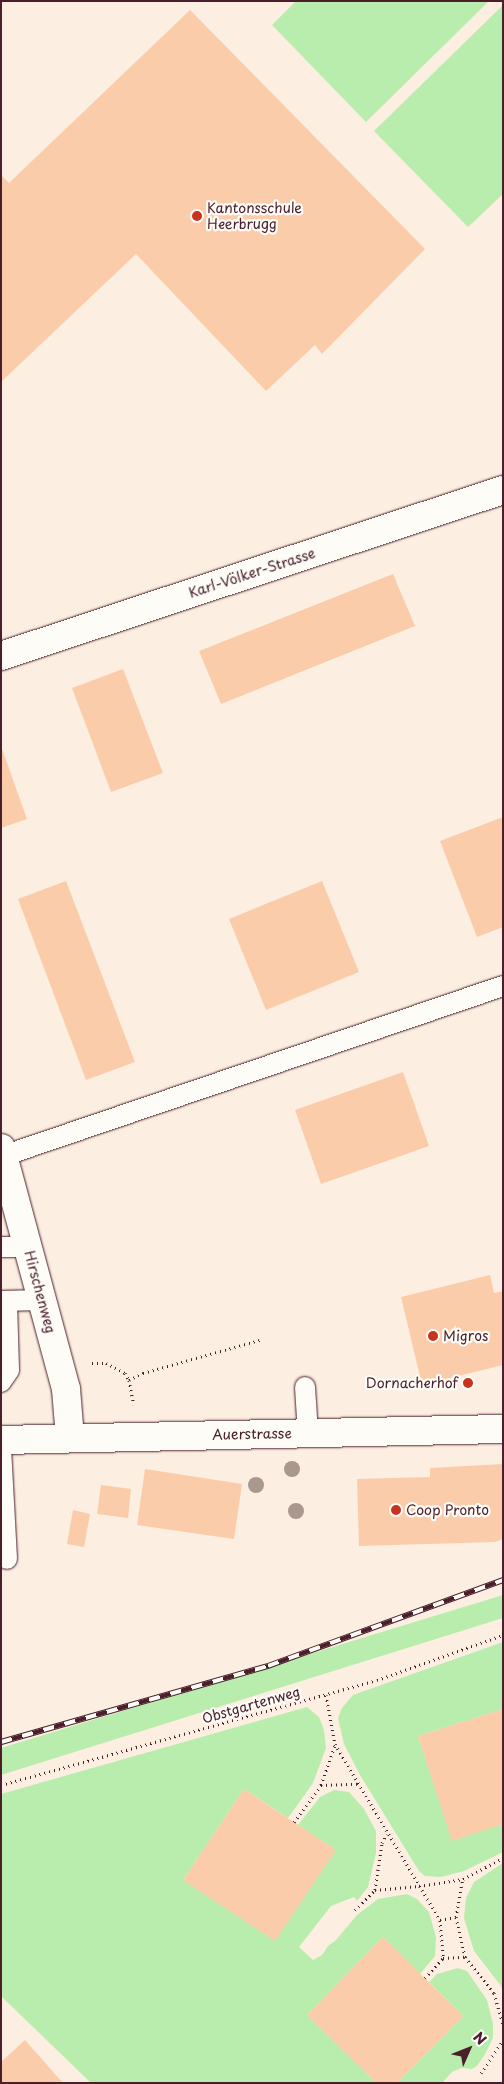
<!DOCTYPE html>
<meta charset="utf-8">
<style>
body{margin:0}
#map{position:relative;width:504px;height:2084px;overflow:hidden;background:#fceee0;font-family:"Playpen Sans",sans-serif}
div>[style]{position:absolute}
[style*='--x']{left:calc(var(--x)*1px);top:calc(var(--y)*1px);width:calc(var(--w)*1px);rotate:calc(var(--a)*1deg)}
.green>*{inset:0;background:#b9edad}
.building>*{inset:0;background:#fbccaa}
.path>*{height:3px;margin-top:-1.5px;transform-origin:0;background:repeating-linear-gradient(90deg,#4a1f2b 0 1px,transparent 0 5px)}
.roads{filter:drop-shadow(0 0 1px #4a1f2b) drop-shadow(0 0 1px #4a1f2b)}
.service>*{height:20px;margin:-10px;padding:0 10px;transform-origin:10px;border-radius:10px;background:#fdfcf7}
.minor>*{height:28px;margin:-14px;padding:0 14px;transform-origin:14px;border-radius:14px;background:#fdfcf7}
.primary>*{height:28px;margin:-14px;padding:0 14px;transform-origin:14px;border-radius:14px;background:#fdfcf7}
.rail>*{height:5.5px;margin-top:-2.75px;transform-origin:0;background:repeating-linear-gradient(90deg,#fdfcf7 0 11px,#4a1f2b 0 22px);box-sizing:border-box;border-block:1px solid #4a1f2b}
.trees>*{width:16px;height:16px;margin:-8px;border-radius:50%;background:#aa988f}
.dots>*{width:14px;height:14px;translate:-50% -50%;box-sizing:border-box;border:2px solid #fdfcf7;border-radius:50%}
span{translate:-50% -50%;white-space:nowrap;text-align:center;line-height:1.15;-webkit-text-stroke:4.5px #fdfcf7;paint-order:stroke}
.poi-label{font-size:14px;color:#4a1f2b}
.left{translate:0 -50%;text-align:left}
.right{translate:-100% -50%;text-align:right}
.street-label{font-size:14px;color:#4a1f2b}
.frame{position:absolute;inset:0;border:2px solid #4a1f2b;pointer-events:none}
.north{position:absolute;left:444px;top:2024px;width:50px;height:50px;-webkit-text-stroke:4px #fdfcf7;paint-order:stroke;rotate:46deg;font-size:14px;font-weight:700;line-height:20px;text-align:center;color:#4a1f2b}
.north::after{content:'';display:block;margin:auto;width:18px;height:22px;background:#4a1f2b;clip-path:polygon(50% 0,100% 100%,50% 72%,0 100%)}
</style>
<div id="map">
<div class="green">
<i style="clip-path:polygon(296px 1px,489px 1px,366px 122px,272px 25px)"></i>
<i style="clip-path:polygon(503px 5px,503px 194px,468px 227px,374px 131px)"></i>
<i style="clip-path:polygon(503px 1595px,503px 1618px,1px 1775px,1px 1748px)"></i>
<i style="clip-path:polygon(503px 1642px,503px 1709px,418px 1736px,452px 1840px,503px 1824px,503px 1852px,464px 1871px,441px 1877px,425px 1876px,419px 1871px,360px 1775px,344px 1744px,338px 1718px,342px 1708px,353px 1695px)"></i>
<i style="clip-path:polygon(307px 1707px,319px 1717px,324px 1730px,326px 1748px,313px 1783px,288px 1818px,244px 1789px,183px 1880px,336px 1850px,298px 1825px,320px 1797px,334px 1790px,349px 1792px,364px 1809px,376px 1831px,376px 1853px,368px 1887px,357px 1901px,354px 1897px,331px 1906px,299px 1947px,313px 1960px,322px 1955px,328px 1946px,336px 1940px,357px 1915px,378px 1899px,407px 1894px,417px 1899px,429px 1912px,436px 1937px,435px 1956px,420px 1974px,383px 1937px,307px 2015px,376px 2083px,91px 2083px,1px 1996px,1px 1794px)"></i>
<i style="clip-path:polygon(503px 1863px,503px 1992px,501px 1986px,474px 1951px,464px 1918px,466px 1898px,474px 1882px)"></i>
<i style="clip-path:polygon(458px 1968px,467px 1971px,487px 2000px,493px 2024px,493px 2038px,485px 2054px,477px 2066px,472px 2069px,461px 2068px,452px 2072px,442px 2083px,397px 2083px,463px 2016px,429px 1982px,437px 1974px)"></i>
</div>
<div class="building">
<i style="clip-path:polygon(190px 10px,425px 249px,322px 354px,315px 345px,266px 391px,136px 254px,1px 382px,1px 175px,9px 183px)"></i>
<i style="clip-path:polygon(393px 574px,415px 626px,221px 704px,199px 651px)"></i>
<i style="clip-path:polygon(123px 669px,163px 773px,111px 792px,72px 688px)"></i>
<i style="clip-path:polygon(1px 746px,27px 819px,1px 828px)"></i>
<i style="clip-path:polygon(503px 817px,503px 927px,477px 937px,440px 841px)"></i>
<i style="clip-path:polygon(66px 881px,135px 1062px,86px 1080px,18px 899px)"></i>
<i style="clip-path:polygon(322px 881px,359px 972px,266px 1010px,229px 919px)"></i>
<i style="clip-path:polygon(403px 1072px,429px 1146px,321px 1184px,295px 1110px)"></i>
<i style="clip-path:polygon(490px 1275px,494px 1293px,503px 1291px,503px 1365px,422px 1385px,401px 1297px)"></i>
<i style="clip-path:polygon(503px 1464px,503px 1539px,495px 1542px,359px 1546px,357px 1479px,430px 1477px,430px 1468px)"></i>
<i style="clip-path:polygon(145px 1469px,242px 1484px,234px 1539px,137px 1525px)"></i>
<i style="clip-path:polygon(101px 1485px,131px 1489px,128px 1518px,97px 1514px)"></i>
<i style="clip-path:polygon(73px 1510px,90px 1514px,84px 1547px,67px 1544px)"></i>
<i style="clip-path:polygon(503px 1709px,503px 1824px,452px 1841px,418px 1736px)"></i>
<i style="clip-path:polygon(244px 1789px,336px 1850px,275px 1941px,183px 1880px)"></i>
<i style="clip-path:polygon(383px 1937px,463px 2016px,397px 2083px,376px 2083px,307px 2015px)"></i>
<i style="clip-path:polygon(25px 2040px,63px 2083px,1px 2083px,1px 2062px)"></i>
</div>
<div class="path">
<i style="--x:92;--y:1363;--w:14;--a:0"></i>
<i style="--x:106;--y:1363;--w:21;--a:28"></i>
<i style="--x:125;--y:1373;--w:8;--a:60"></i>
<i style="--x:129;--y:1380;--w:25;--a:79"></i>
<i style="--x:129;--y:1380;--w:16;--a:-27"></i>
<i style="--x:143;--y:1373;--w:122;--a:-15.8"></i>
<i style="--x:326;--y:1695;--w:50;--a:79.6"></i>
<i style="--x:335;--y:1744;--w:205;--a:59.2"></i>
<i style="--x:440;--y:1920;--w:38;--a:85"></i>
<i style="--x:443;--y:1958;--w:22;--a:-3"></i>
<i style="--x:465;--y:1957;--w:46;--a:51.1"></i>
<i style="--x:494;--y:1993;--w:33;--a:74"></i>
<i style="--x:1;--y:1785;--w:390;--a:-15.6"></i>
<i style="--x:377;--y:1680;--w:134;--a:-19.7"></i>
<i style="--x:321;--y:1785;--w:36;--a:-2"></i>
<i style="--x:294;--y:1822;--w:46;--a:-53.9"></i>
<i style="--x:321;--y:1785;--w:42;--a:-70.7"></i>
<i style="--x:375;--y:1890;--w:44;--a:-5.2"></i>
<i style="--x:419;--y:1886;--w:45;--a:-9"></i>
<i style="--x:463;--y:1879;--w:45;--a:-27.7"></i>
<i style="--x:355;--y:1910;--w:28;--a:-45"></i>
<i style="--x:375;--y:1890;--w:48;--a:-81.5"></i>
<i style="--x:382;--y:1843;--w:10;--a:-66"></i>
<i style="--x:456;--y:1917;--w:41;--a:77.3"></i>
<i style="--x:440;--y:1920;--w:16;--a:-11"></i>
<i style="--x:456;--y:1917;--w:39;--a:-80"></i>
<i style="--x:425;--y:1978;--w:27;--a:-48"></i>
<i style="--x:481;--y:2073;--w:40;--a:-56"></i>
</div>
<div class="roads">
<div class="service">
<i style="--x:3;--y:1156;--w:528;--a:-18.78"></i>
<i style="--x:1;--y:1247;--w:27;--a:0"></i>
<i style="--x:1;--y:1301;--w:41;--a:-1.4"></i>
<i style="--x:1;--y:1382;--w:14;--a:-56"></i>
<i style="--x:9;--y:1370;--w:69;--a:-91.7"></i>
<i style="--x:305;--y:1387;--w:46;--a:86.3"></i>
<i style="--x:1;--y:1448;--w:111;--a:86.9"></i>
</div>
<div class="minor">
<i style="--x:1;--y:656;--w:529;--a:-18.3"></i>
<i style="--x:1;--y:1148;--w:250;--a:74.9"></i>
<i style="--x:66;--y:1389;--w:49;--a:85.3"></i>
</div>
<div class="primary">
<i style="--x:1;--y:1440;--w:502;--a:-1.26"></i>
</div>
</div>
<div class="rail">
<i style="--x:1;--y:1742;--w:278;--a:-15.9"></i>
<i style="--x:268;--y:1666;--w:250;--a:-20.1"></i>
</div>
<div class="trees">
<i style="left:292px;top:1469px"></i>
<i style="left:256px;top:1485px"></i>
<i style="left:296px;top:1511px"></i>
</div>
<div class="dots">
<i style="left:197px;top:216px;background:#c8321e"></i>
<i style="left:433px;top:1336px;background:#c8321e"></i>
<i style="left:468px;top:1383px;background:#c8321e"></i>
<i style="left:396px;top:1510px;background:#c8321e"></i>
</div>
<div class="poi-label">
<span class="left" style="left:207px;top:216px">Kantonsschule<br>Heerbrugg</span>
<span class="left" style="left:443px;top:1336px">Migros</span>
<span class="right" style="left:458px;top:1383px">Dornacherhof</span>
<span class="left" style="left:406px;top:1510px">Coop Pronto</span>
</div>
<div class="street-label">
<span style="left:252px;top:573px;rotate:-18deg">Karl-Völker-Strasse</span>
<span style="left:40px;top:1292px;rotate:75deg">Hirschenweg</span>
<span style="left:252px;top:1434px;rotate:-1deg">Auerstrasse</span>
<span style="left:251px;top:1705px;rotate:-16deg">Obstgartenweg</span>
</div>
<div class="frame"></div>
<div class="north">N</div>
</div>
